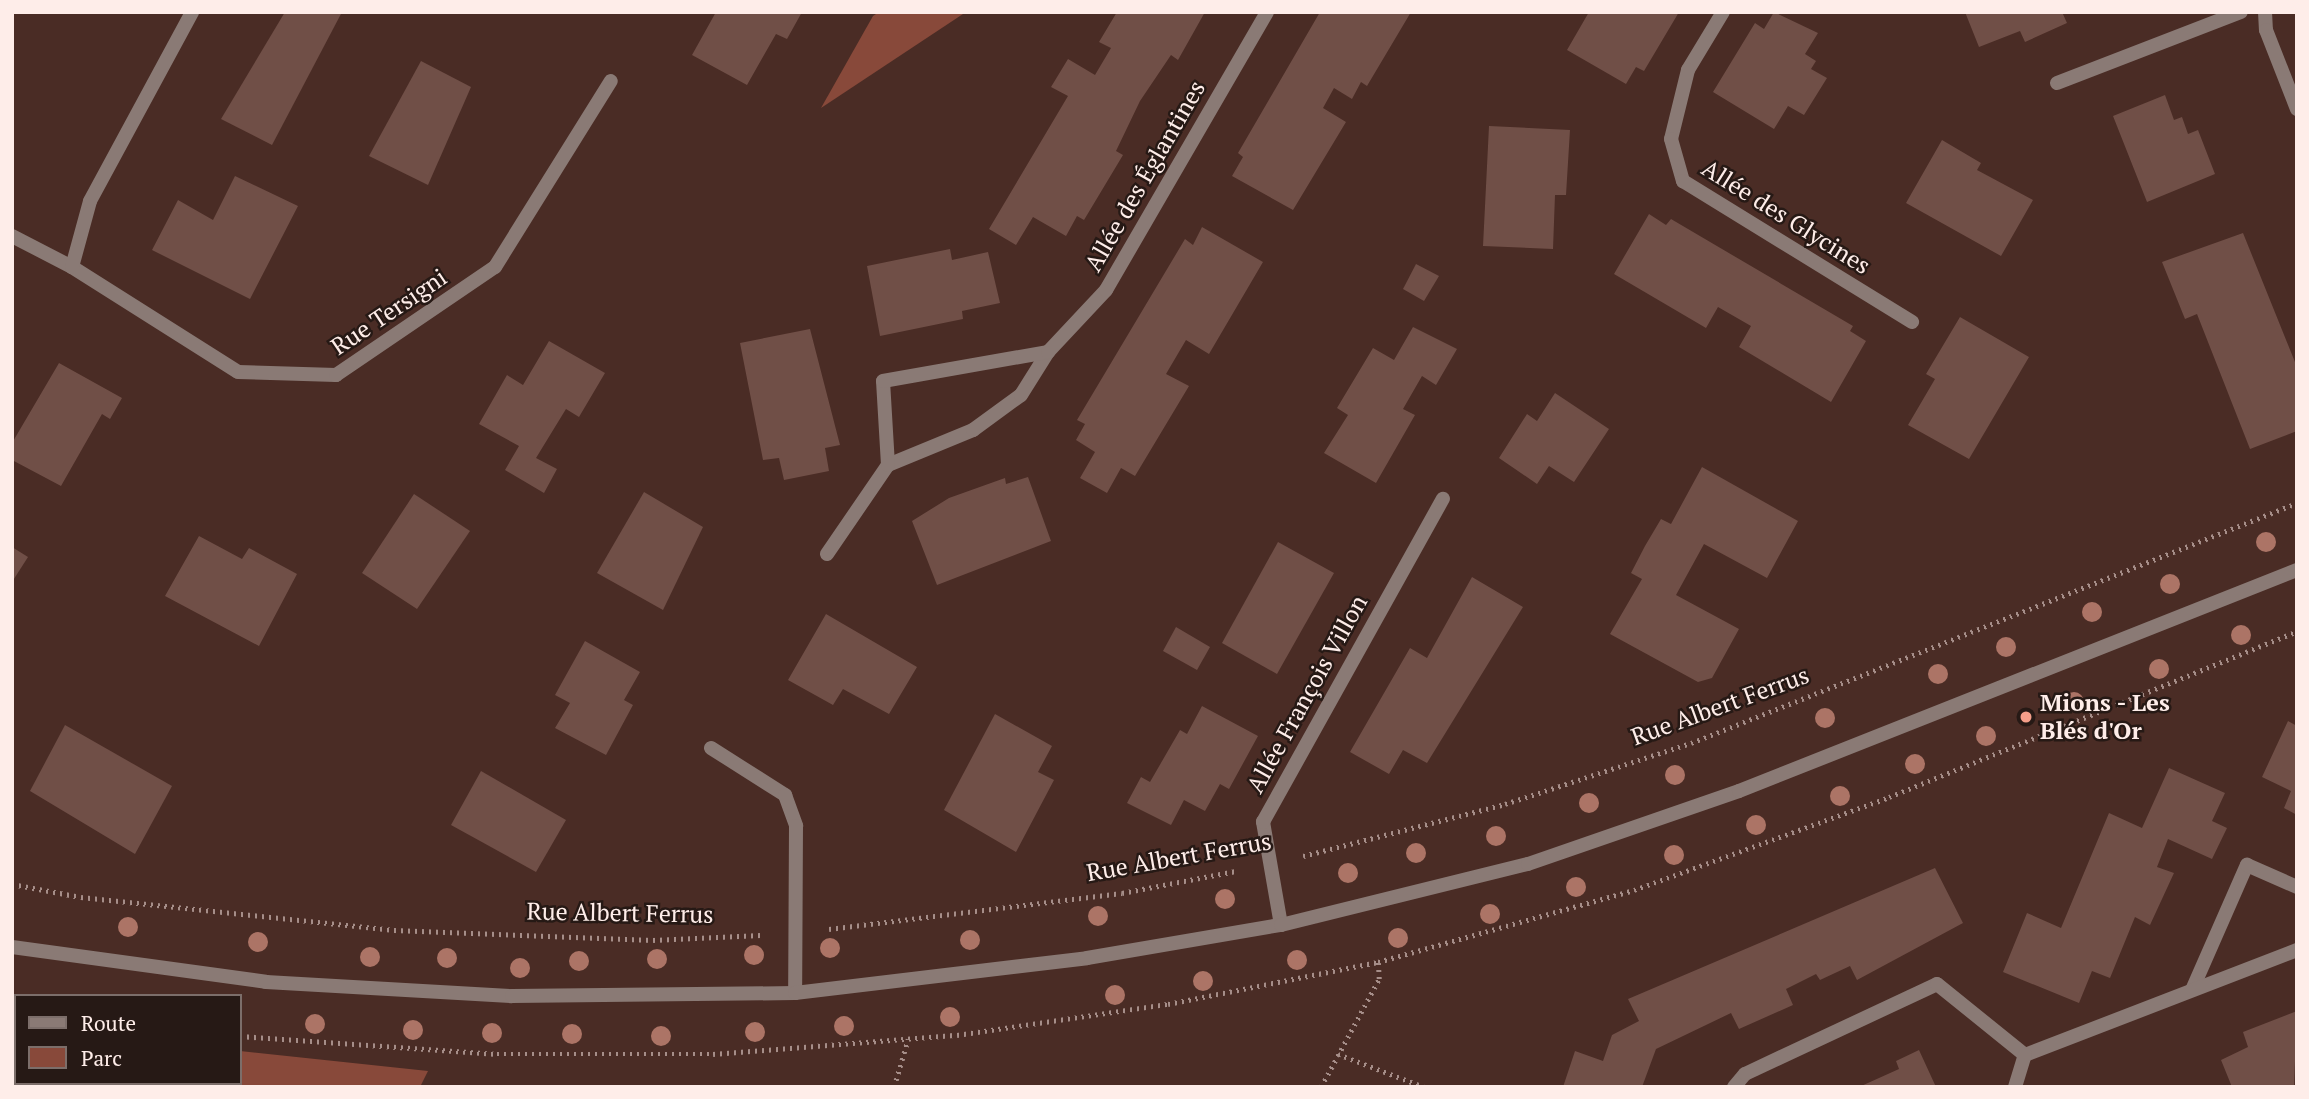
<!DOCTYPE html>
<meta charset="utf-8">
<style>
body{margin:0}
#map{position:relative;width:2309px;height:1099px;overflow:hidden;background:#4a2c25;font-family:"PT Serif",serif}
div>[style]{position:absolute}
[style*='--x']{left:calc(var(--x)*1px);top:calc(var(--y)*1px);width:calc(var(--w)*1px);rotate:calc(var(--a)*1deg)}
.green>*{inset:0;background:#88493a}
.building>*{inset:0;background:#704f47}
.path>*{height:4.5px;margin-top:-2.25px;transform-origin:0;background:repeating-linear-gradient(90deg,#a68e89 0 2px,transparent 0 7px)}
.minor>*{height:14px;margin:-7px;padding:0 7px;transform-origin:7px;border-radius:7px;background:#8a7a75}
.trees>*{width:20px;height:20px;margin:-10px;border-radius:50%;background:#ac7466}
.dots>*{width:19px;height:19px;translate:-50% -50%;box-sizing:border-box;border:4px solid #261915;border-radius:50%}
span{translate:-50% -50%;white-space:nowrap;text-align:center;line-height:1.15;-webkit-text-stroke:5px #261915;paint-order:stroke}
.street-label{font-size:24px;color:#feede9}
.poi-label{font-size:24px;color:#feede9;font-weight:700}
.left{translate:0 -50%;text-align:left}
.frame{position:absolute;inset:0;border:14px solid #feede9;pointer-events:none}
.legend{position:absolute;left:14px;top:994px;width:228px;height:91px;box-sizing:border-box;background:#261915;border:2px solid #7c6e6a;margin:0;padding:9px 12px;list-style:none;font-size:21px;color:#feede9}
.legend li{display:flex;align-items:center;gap:14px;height:35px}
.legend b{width:35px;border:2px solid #7c6e6a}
</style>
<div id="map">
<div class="green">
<i style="clip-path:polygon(879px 12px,966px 12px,821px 108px,873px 16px)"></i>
<i style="clip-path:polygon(12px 1018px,16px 1083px,240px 1083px,240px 1051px,428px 1071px,420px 1087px,12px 1087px)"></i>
</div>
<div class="building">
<i style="clip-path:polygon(285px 12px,342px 12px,272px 145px,221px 119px)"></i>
<i style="clip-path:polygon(716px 12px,802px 12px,787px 39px,776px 34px,747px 85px,692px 55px)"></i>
<i style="clip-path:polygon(1117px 12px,1205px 12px,1178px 60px,1171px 55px,1140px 101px,1116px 151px,1123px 155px,1084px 220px,1077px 216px,1066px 236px,1033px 217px,1016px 245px,989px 229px,1068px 96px,1051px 87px,1068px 59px,1095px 75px,1111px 48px,1099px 42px)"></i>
<i style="clip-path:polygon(1320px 12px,1411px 12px,1367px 86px,1361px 82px,1352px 99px,1334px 88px,1323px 108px,1346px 122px,1293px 210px,1232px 176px,1243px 157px,1238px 153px)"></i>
<i style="clip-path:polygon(1589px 12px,1679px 12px,1644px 71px,1636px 67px,1626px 84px,1567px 50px)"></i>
<i style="clip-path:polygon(1774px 12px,1818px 33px,1805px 54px,1816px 61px,1811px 69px,1827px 78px,1804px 115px,1788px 106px,1774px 129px,1713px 92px,1755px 23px,1764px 29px)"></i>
<i style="clip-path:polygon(1965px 12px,2062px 12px,2067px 23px,2025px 42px,2020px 31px,1979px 47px)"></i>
<i style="clip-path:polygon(421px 61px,471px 87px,428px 185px,369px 156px)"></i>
<i style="clip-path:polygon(2165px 95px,2174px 120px,2182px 117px,2188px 134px,2198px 130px,2215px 174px,2147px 202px,2113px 116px)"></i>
<i style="clip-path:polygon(1489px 126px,1570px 130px,1566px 195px,1555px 195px,1553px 249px,1483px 246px)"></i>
<i style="clip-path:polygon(1942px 140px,1981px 163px,1977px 170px,2033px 200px,2001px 256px,1906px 203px)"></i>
<i style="clip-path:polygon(235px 176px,298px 206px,250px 299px,152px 250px,178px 200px,213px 220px)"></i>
<i style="clip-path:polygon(1649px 214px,1666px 225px,1671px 219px,1853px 326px,1850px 331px,1866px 341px,1831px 402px,1739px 347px,1751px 326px,1718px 307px,1706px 328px,1614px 274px)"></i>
<i style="clip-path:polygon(1202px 227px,1263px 262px,1209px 354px,1186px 340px,1166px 374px,1189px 386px,1135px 476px,1121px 468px,1107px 493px,1080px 478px,1095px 452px,1076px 440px,1085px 424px,1077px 420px,1185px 239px,1193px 245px)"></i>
<i style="clip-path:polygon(2243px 233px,2297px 367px,2297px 431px,2250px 449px,2197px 314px,2185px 319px,2162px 262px)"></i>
<i style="clip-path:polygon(950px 249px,952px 260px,988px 252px,1000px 303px,962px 311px,963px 319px,880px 336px,867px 266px)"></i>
<i style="clip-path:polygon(1416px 264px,1439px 276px,1424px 301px,1403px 289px)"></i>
<i style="clip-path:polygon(1960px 317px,2029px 357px,1969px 459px,1908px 425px,1935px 379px,1926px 374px)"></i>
<i style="clip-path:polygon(1413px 327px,1457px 349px,1436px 385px,1422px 376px,1403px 409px,1415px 415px,1376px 483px,1324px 453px,1348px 415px,1337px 408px,1373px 348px,1394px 360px)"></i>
<i style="clip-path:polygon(810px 329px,840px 445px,825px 448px,829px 471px,784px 480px,779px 458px,763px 460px,740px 343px)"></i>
<i style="clip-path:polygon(549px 341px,605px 373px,579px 417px,566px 409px,536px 458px,557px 469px,544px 493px,505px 470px,519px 446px,479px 424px,507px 375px,523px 385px)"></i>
<i style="clip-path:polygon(59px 363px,122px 398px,110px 419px,102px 414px,61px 486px,12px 460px,12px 443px)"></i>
<i style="clip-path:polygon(1555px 393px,1609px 429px,1574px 482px,1549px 466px,1537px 484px,1499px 458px,1527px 414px,1537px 421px)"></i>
<i style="clip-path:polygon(1702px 467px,1798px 521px,1767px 578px,1704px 544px,1676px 595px,1739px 629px,1712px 678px,1698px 682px,1610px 634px,1642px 579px,1631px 573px,1645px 546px,1661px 519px,1671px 524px)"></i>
<i style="clip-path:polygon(1028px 477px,1051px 541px,937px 585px,912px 521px,949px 498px,1005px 478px,1006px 484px)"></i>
<i style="clip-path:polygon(644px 492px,703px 527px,663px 610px,597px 573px)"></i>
<i style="clip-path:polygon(414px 494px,470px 531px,417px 609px,362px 573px)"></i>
<i style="clip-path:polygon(199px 536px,242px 559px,249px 548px,297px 574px,259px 646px,165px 596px)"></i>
<i style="clip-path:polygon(1278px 542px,1334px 573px,1277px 674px,1222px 643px)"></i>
<i style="clip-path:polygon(12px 547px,28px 557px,12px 582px)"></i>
<i style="clip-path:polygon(1472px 577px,1523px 607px,1427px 763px,1403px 750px,1389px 774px,1350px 752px,1410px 648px,1427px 658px)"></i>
<i style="clip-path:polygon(826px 614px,917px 667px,889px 714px,843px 689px,833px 705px,788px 680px)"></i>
<i style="clip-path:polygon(1176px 627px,1210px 647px,1197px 670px,1163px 651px)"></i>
<i style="clip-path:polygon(585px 641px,640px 672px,624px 700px,633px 705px,606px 755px,555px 728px,570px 703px,555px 695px)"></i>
<i style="clip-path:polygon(1202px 706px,1258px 736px,1229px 789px,1220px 784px,1205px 811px,1184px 800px,1171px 825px,1127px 803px,1141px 777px,1150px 782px,1180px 730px,1187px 734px)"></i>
<i style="clip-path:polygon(995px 714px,1052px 746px,1038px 772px,1054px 780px,1016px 852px,944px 810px)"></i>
<i style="clip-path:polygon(2288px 721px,2297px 726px,2297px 815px,2284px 808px,2291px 791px,2262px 777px)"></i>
<i style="clip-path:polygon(65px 725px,172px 786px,135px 854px,30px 791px)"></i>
<i style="clip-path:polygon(2169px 768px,2225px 793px,2212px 821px,2227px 828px,2212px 859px,2168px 839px,2157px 867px,2174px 873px,2150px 925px,2135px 917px,2110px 978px,2092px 971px,2079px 1003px,2003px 972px,2027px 913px,2061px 928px,2109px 813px,2142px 828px)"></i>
<i style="clip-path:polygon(481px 771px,566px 820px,536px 872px,451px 825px)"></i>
<i style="clip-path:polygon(1935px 868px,1963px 923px,1857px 980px,1850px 966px,1820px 980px,1816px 974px,1786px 989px,1793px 1005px,1739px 1029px,1731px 1013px,1656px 1049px,1642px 1087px,1563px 1087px,1575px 1051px,1603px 1061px,1612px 1035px,1639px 1021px,1628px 999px)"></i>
<i style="clip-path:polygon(2297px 1011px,2294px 1087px,2232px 1087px,2221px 1060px,2248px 1047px,2243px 1032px)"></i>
<i style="clip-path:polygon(1919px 1050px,1936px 1087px,1859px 1087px,1899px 1069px,1896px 1061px)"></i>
</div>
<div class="path">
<i style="--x:1303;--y:856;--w:209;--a:-14.4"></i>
<i style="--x:1505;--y:804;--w:196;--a:-18.2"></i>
<i style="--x:1691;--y:743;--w:652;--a:-21.61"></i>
<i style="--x:12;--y:884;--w:70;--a:10.7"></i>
<i style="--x:81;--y:897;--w:315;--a:6"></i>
<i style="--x:394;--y:930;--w:259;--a:2.2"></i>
<i style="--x:653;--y:940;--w:108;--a:-2.7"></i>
<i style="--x:829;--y:929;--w:295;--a:-7"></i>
<i style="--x:1122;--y:893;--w:116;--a:-10.9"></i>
<i style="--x:12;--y:1003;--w:4;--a:0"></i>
<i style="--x:240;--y:1036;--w:258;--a:4"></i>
<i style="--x:497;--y:1054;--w:216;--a:0"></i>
<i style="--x:713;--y:1054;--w:245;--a:-4.5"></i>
<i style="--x:957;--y:1035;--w:213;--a:-8.4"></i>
<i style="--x:1168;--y:1004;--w:214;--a:-11.3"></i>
<i style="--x:1378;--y:962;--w:266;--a:-15.7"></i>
<i style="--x:1634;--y:890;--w:271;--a:-20"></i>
<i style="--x:1889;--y:797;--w:440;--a:-22.1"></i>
<i style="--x:1338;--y:1054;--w:92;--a:21"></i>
<i style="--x:195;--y:1087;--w:4;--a:-76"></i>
<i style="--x:894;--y:1087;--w:50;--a:-73.7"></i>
<i style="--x:1321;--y:1087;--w:123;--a:-61.8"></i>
<i style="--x:1379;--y:979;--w:17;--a:-93"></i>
</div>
<div class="minor">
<i style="--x:1723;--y:12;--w:68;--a:121.1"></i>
<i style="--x:1688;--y:70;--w:71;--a:103.8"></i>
<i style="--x:1671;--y:139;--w:44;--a:74.1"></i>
<i style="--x:1683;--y:181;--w:269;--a:31.6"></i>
<i style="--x:2265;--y:12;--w:18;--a:87"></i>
<i style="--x:2266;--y:30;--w:85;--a:68.6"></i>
<i style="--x:2057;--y:83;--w:197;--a:-21.1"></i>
<i style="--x:12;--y:236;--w:68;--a:27.3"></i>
<i style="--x:72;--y:267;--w:196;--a:32.3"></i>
<i style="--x:238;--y:372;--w:98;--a:1.8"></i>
<i style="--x:336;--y:375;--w:192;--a:-34.2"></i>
<i style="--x:495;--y:267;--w:219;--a:-58.1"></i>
<i style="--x:72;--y:267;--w:68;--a:-74.7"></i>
<i style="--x:90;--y:201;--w:215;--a:-61.6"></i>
<i style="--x:888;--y:465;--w:92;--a:-22.4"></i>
<i style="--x:973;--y:430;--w:59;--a:-36.1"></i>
<i style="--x:1021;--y:395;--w:51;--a:-57.9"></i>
<i style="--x:827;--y:554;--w:108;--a:-55.6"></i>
<i style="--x:888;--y:465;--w:84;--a:-93.4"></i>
<i style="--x:883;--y:381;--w:168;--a:-10"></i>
<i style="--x:1048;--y:352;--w:85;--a:-46.9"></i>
<i style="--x:1106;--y:290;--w:321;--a:-59.9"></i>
<i style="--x:711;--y:748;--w:88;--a:32.4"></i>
<i style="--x:785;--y:795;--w:33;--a:70"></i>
<i style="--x:796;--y:826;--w:167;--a:90.3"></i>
<i style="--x:1281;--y:925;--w:105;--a:-99.9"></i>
<i style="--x:1263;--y:822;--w:370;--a:-60.9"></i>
<i style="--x:12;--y:947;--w:256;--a:7.8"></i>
<i style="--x:266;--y:982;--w:246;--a:3.3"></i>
<i style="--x:512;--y:996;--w:283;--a:-0.6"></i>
<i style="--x:795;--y:993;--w:294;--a:-6.8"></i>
<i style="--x:1087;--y:958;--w:197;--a:-9.7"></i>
<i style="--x:1281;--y:925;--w:254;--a:-13.9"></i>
<i style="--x:1528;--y:864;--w:223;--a:-19.1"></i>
<i style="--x:1739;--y:791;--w:600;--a:-21.61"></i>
<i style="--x:2192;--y:990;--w:137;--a:-66.3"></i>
<i style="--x:2247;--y:865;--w:55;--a:23.7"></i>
<i style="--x:2025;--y:1055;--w:292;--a:-21.1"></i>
<i style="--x:1734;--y:1087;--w:17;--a:-50"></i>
<i style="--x:1745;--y:1074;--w:212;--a:-25.1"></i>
<i style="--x:1937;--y:984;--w:113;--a:38.9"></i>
<i style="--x:2015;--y:1087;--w:34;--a:-73"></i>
</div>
<div class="trees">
<i style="left:2266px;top:542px"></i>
<i style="left:2170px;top:584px"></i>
<i style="left:2092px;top:612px"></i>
<i style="left:2241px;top:635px"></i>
<i style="left:2006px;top:647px"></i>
<i style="left:2159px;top:669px"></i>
<i style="left:1938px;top:674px"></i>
<i style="left:2074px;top:702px"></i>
<i style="left:1825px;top:718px"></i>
<i style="left:1986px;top:736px"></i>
<i style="left:1915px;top:764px"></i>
<i style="left:1675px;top:775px"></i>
<i style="left:1840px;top:796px"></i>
<i style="left:1589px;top:803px"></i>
<i style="left:1756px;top:825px"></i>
<i style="left:1496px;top:836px"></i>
<i style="left:1416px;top:853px"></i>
<i style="left:1674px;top:855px"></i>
<i style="left:1348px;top:873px"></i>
<i style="left:1576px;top:887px"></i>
<i style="left:1225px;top:899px"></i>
<i style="left:1490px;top:914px"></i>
<i style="left:1098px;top:916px"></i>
<i style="left:128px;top:927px"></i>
<i style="left:1398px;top:938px"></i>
<i style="left:970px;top:940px"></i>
<i style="left:258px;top:942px"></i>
<i style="left:830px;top:948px"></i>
<i style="left:754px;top:955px"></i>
<i style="left:370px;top:957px"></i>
<i style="left:447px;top:958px"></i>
<i style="left:657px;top:959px"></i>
<i style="left:1297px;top:960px"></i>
<i style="left:579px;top:961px"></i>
<i style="left:520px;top:968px"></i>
<i style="left:1203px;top:981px"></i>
<i style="left:1115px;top:995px"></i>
<i style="left:950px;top:1017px"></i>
<i style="left:315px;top:1024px"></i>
<i style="left:844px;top:1026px"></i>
<i style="left:413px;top:1030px"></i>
<i style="left:755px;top:1032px"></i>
<i style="left:492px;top:1033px"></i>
<i style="left:572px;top:1034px"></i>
<i style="left:661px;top:1036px"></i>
</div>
<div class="dots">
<i style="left:2026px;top:717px;background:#f49e89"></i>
</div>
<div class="street-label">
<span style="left:1145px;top:176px;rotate:-60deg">Allée des Églantines</span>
<span style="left:1786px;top:217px;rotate:32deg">Allée des Glycines</span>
<span style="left:389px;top:312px;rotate:-34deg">Rue Tersigni</span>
<span style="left:1307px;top:694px;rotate:-61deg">Allée François Villon</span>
<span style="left:1720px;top:706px;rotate:-20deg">Rue Albert Ferrus</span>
<span style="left:1179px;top:857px;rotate:-10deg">Rue Albert Ferrus</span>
<span style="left:620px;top:913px;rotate:1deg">Rue Albert Ferrus</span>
</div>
<div class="poi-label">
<span class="left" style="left:2040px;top:717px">Mions - Les<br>Blés d'Or</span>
</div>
<div class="frame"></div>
<ul class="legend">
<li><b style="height:9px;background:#8a7a75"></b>Route</li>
<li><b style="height:19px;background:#88493a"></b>Parc</li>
</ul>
</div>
